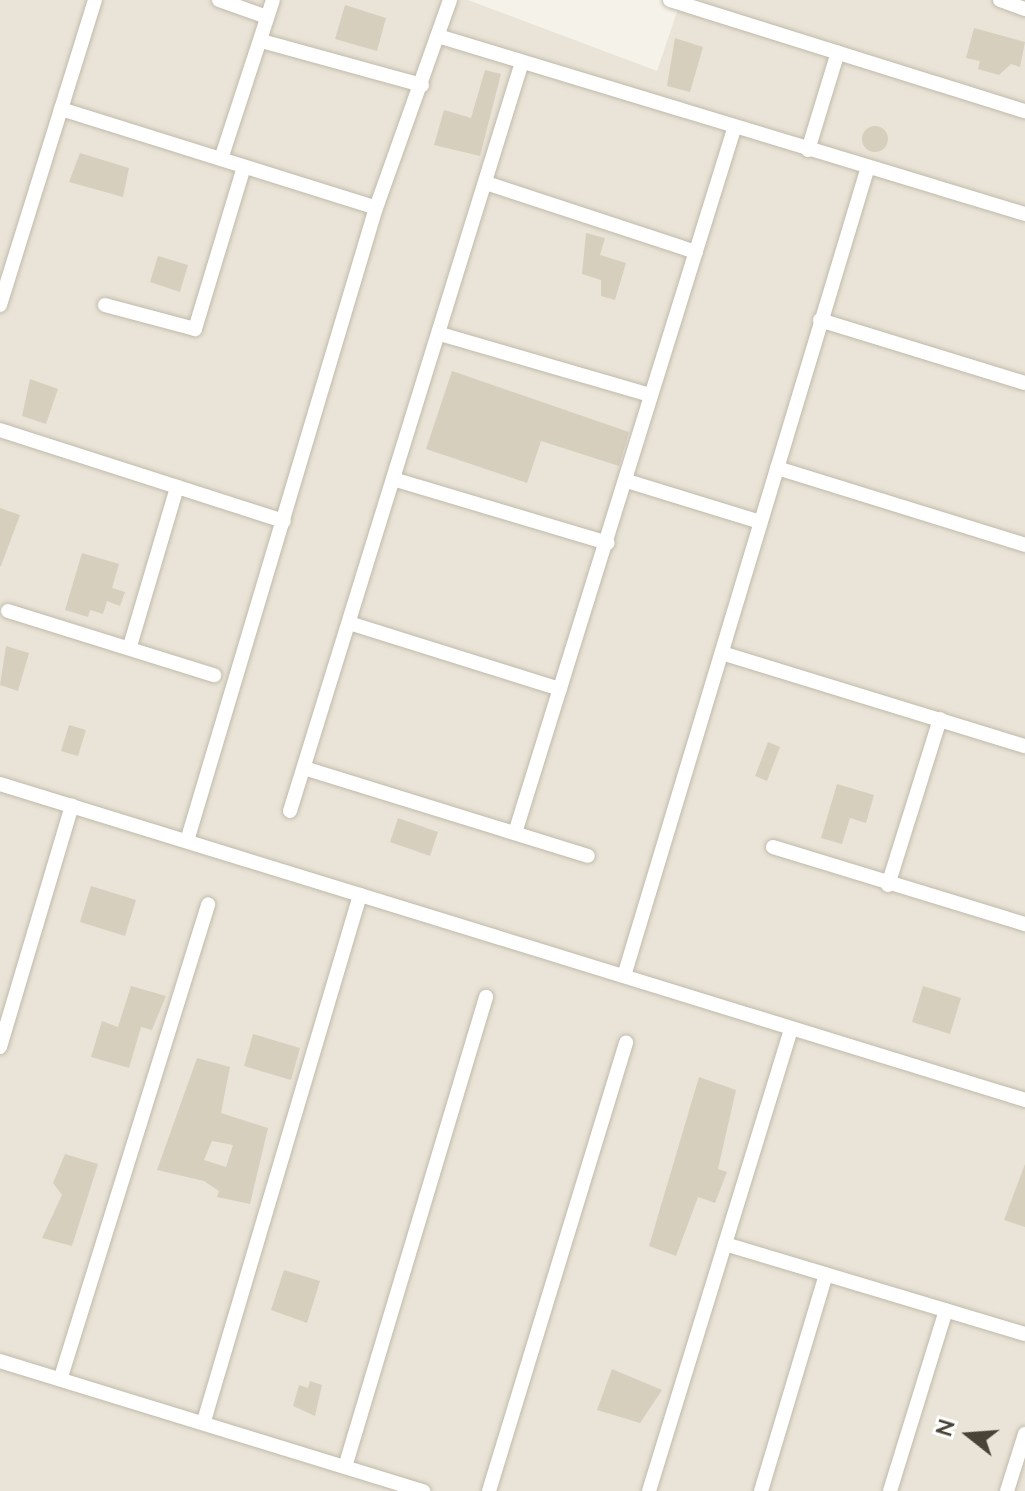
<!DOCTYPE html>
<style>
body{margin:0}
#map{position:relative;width:1025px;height:1491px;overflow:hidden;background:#f5f2e9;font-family:"Nunito Sans",sans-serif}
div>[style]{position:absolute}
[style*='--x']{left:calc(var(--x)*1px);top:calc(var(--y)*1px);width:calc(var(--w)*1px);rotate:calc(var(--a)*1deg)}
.residential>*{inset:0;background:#e9e4d7}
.building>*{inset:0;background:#d7cfbe}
.round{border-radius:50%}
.roads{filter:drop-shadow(0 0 2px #c1baab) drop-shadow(0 0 2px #c1baab)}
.minor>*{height:14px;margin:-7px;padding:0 7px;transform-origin:7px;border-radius:7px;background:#fff}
span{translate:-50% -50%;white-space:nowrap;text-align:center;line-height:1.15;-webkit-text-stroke:6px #fff;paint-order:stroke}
.north{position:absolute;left:929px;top:1395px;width:80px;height:80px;-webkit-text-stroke:6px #fff;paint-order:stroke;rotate:287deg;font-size:22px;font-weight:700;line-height:32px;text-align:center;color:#494337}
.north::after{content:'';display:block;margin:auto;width:28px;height:36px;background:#494337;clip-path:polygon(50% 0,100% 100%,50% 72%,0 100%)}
</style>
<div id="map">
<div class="residential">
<i style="clip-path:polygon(0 0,468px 0,657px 71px,681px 0,1025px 0,1025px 1491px,0 1491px)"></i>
</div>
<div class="building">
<i style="clip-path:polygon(345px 5px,386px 18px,377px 51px,335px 39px)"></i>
<i style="clip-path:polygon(974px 28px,1025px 42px,1020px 67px,1011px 64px,999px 75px,978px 69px,980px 61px,966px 58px)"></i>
<i style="clip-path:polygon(675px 38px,703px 47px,690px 92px,667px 86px)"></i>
<i style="clip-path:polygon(485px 70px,501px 74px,480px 156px,434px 145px,444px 110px,471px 118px)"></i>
<i class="round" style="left:862px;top:126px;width:26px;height:26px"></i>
<i style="clip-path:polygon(80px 153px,129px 168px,123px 197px,69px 182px)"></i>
<i style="clip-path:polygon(586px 233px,605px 238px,600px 255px,626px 263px,615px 300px,601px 296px,601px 280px,582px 274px)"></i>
<i style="clip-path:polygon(158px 256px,188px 265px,180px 292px,150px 282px)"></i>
<i style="clip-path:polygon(452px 371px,629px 432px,619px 466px,541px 441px,527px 483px,426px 449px)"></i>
<i style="clip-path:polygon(30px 379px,58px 389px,46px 424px,22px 416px)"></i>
<i style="clip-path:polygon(0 508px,20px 515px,1px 566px,0 566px)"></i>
<i style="clip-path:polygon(82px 553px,119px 564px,112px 588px,125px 592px,120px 606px,107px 601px,103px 614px,90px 610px,88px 617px,65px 610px)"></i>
<i style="clip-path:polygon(6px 646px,29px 653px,18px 691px,0 685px)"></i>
<i style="clip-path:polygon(69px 725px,86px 730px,78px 756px,61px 751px)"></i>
<i style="clip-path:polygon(768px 742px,780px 747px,767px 781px,755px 776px)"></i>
<i style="clip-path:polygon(837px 784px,874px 795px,866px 823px,850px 818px,842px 844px,821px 838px)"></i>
<i style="clip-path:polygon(398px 818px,438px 832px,430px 856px,390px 842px)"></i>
<i style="clip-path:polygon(91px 886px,136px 900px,125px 936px,80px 922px)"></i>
<i style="clip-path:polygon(131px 986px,166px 996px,152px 1030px,141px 1027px,129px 1068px,91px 1057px,102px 1021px,118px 1027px)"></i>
<i style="clip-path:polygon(923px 986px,961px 998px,950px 1034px,912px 1022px)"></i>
<i style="clip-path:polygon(253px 1034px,300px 1048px,291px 1080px,244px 1066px)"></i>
<i style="clip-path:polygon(evenodd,197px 1058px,230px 1067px,221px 1113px,268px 1128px,250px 1204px,217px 1197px,219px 1191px,204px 1181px,157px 1170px,197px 1058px,212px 1141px,233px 1145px,226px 1167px,204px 1160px,212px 1141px)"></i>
<i style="clip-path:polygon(699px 1077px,736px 1090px,718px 1169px,727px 1172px,715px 1203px,698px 1197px,676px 1256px,649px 1246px)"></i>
<i style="clip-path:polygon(65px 1154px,98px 1164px,72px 1246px,42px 1238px,62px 1195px,53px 1183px)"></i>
<i style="clip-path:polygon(1025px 1164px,1025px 1227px,1004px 1220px)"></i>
<i style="clip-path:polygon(284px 1270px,320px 1281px,307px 1323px,271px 1310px)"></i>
<i style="clip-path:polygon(612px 1369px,662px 1390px,640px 1423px,597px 1410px)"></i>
<i style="clip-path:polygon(310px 1381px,322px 1385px,315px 1416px,293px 1406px,299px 1385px,308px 1388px)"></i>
</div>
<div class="roads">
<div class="minor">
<i style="--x:219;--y:0;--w:51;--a:19.5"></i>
<i style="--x:670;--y:0;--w:372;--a:17.4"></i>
<i style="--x:1000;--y:0;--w:27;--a:20"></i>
<i style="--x:438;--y:36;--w:613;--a:16.87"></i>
<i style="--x:262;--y:41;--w:166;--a:15.4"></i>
<i style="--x:61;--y:109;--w:330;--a:17.4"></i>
<i style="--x:808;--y:150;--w:102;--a:-73"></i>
<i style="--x:221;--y:159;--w:167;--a:-71.9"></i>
<i style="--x:486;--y:183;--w:221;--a:18.2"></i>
<i style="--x:0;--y:305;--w:319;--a:-72.7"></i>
<i style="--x:105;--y:305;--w:93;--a:14.9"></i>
<i style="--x:195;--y:329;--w:169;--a:-73.2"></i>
<i style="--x:820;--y:320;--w:214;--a:17.1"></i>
<i style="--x:440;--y:334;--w:219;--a:16.2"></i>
<i style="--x:0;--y:430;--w:298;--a:17.8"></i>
<i style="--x:777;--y:468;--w:260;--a:17.2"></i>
<i style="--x:393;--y:479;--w:224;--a:16.6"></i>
<i style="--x:627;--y:481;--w:136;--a:17.1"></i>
<i style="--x:8;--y:611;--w:216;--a:17.3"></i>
<i style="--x:349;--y:623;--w:221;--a:17.4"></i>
<i style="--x:130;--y:646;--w:166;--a:-73.5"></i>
<i style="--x:722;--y:653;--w:317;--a:17.1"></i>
<i style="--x:304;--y:768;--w:297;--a:17.2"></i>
<i style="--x:0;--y:784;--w:1073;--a:17.13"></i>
<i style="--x:290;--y:811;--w:781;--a:-72.79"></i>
<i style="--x:515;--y:833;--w:737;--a:-72.72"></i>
<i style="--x:187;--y:841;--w:661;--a:-73.38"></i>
<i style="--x:376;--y:208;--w:221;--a:-70.4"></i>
<i style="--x:773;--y:847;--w:264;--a:17"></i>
<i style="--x:888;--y:885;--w:174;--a:-72.6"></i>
<i style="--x:624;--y:976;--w:842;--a:-73.22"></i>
<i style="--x:0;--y:1047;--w:252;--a:-73.4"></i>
<i style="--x:725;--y:1244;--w:313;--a:16.7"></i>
<i style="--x:0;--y:1361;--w:443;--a:17.1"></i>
<i style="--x:61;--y:1377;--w:495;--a:-72.7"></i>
<i style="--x:204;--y:1421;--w:549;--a:-73.48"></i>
<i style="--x:345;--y:1467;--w:491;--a:-73.3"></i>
<i style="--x:489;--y:1491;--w:469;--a:-73"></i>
<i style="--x:649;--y:1491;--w:482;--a:-72.9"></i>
<i style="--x:761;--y:1491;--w:226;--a:-73.3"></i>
<i style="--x:890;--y:1491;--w:189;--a:-72.8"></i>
<i style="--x:1007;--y:1491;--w:60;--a:-72.5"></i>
</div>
</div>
<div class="north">N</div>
</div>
